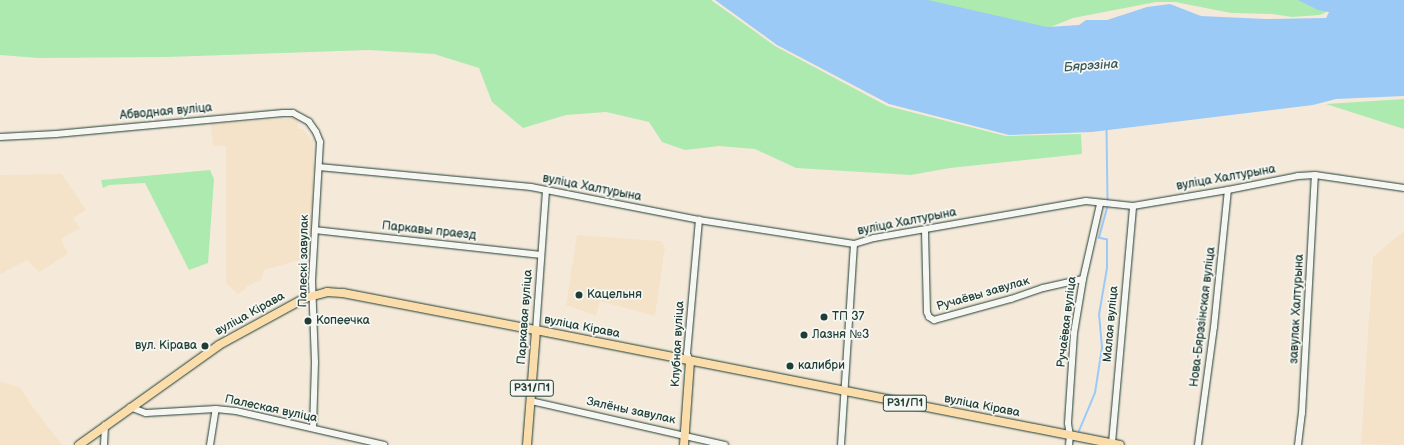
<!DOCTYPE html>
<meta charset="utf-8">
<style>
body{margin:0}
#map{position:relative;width:1404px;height:445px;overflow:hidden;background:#f5eada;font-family:"Balsamiq Sans",sans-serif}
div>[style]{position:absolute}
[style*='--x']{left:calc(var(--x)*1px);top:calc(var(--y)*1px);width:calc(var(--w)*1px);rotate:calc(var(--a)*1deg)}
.built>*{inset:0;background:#f4e2c9}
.green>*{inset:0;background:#adeab0}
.water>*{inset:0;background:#9bcaf6}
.stream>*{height:1.5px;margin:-0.75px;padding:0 0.75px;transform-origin:0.75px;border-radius:0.75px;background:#9bcaf6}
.roads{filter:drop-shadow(0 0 1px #1f3d34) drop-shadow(0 0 1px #1f3d34)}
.minor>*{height:6px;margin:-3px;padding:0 3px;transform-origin:3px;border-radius:3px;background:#f6f6f2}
.major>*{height:8px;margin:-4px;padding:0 4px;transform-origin:4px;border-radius:4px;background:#faddab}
.dots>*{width:11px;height:11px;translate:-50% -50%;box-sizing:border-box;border:2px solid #f6f6f2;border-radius:50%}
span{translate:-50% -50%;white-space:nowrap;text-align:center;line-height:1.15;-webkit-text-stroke:3.5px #f6f6f2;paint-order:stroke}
.shield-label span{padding:1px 3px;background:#f6f6f2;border:1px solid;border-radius:3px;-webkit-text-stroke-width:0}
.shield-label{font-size:11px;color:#1f3d34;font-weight:700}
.street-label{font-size:12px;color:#1f3d34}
.poi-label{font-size:12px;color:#1f3d34}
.left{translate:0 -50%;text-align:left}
.right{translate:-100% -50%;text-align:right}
.water-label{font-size:13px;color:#38595b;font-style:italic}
</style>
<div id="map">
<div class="built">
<i style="clip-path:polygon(298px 118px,298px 129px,303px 129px,311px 140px,313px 140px,313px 209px,310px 257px,264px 270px,261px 280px,251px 284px,245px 288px,246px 289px,238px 294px,226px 283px,226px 146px,213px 146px,211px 124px)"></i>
<i style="clip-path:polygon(62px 174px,86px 210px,73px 218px,80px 228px,61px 239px,68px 254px,39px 272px,27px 260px,0 274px,0 175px)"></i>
<i style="clip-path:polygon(1404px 231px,1404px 445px,1361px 444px,1373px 257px)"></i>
<i style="clip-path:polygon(577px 235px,661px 241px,665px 247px,655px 316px,600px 301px,596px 316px,566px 305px)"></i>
<i style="clip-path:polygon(0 380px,2px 382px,21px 388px,29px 402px,62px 445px,0 445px)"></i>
</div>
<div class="green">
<i style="clip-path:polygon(0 0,711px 0,775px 46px,887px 106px,1006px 136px,1081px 134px,1082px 154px,950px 168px,911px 175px,796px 168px,755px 149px,719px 146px,685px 150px,662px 142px,649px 122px,606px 112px,566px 115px,523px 128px,492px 102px,479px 68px,434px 54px,369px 50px,166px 57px,38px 58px,0 55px)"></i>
<i style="clip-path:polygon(917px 0,1306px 0,1331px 10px,1320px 15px,1292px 17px,1272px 14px,1231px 13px,1175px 2px,1156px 2px,1073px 18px,1048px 28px)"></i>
<i style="clip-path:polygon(1404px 99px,1404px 129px,1326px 104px)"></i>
<i style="clip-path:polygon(210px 170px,214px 179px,208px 263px,189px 270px,145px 183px,109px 185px,103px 188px,101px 180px)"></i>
</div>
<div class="water">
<i style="clip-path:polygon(715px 0,928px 0,1047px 27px,1079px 25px,1086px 20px,1107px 20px,1147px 7px,1170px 4px,1201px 16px,1266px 19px,1326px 18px,1329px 12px,1318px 10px,1298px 0,1404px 0,1404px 96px,1336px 99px,1313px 105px,1092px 132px,1009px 135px,889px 104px,777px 45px)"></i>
</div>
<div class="stream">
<i style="--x:1107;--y:129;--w:72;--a:89.2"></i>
<i style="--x:1079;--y:431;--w:41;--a:-67.2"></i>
<i style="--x:1095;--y:393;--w:46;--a:-81.2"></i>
<i style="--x:1102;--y:348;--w:33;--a:-95"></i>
<i style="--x:1099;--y:315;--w:48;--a:-80.3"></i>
<i style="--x:1107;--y:268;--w:28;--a:-90"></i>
<i style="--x:1107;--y:240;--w:8;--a:-166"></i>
<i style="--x:1099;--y:238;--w:34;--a:-75"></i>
</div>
<div class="roads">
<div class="minor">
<i style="--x:0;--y:137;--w:56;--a:-3.1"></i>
<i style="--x:56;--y:134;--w:228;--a:-5.3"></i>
<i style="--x:283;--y:113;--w:10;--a:0"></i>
<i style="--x:293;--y:113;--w:18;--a:29"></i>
<i style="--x:309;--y:122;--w:12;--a:55"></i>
<i style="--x:316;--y:132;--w:11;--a:68"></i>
<i style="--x:320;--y:142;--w:139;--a:93.3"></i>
<i style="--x:312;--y:281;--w:81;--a:87.9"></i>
<i style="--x:315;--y:362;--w:66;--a:91.7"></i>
<i style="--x:319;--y:167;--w:213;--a:5.4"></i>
<i style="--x:531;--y:187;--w:171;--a:11.1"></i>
<i style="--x:699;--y:220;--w:157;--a:8.8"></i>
<i style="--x:854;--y:244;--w:21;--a:-17"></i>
<i style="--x:874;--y:238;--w:215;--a:-9.9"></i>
<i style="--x:1086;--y:201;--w:47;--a:6.1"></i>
<i style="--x:1133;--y:206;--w:96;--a:-9.6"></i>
<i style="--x:1228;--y:190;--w:71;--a:-11.3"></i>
<i style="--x:1298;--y:176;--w:17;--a:-3"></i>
<i style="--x:1315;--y:175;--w:90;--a:8.3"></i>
<i style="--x:315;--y:230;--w:227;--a:6.3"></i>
<i style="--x:925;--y:231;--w:81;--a:88.6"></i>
<i style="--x:927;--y:312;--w:5;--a:68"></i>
<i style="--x:929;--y:317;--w:6;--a:31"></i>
<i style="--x:934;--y:320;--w:80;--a:-15.3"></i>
<i style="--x:1011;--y:299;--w:34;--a:-19"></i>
<i style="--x:1043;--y:288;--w:41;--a:-12.7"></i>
<i style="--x:536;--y:330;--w:140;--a:-85.9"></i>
<i style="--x:690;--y:361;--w:8;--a:-113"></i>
<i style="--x:687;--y:354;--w:135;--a:-84.9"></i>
<i style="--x:531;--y:401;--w:199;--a:12.8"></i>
<i style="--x:130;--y:407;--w:17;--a:21"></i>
<i style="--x:146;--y:413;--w:70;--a:-3.3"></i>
<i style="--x:216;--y:409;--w:20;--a:6"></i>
<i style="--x:236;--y:411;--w:152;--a:12.9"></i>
<i style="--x:1112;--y:443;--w:238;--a:-84.9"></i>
<i style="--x:104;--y:445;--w:20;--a:-87"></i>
<i style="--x:210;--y:445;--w:36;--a:-81"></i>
<i style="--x:841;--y:445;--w:201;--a:-86.3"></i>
<i style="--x:1069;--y:445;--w:9;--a:-84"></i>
<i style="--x:1070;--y:436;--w:13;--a:-99"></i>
<i style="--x:1068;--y:423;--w:90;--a:-86.2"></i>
<i style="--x:1074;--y:333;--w:55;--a:-80.5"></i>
<i style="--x:1083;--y:279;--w:77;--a:-77.2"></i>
<i style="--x:1198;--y:445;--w:119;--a:-82.3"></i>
<i style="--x:1214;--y:327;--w:138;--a:-84.2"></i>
<i style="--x:1298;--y:445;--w:32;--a:-83"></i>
<i style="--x:1302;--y:413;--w:238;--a:-86.9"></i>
</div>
<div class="major">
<i style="--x:79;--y:445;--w:172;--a:-35.5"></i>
<i style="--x:219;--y:345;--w:98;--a:-28.7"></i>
<i style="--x:305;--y:298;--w:23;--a:-15"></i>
<i style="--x:327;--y:292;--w:16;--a:4"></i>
<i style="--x:343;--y:293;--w:197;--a:10.9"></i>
<i style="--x:536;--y:330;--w:595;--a:11.14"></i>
<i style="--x:527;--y:445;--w:115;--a:-85.5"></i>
<i style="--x:684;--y:445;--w:84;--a:-85.9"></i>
</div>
</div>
<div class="dots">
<i style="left:579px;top:295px;background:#1f3d34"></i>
<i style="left:824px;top:317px;background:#1f3d34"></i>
<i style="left:308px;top:321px;background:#1f3d34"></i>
<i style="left:804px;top:335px;background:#1f3d34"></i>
<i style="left:205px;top:346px;background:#1f3d34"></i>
<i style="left:790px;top:366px;background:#1f3d34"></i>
</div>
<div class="shield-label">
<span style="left:532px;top:388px">Р31/П1</span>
<span style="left:905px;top:403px">Р31/П1</span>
</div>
<div class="street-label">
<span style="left:166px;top:112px;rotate:-5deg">Абводная вуліца</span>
<span style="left:1226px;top:178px;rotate:-10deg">вуліца Халтурына</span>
<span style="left:592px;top:188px;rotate:11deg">вуліца Халтурына</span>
<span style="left:907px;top:222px;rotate:-11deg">вуліца Халтурына</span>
<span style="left:429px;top:231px;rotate:6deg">Паркавы праезд</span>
<span style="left:304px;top:261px;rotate:-89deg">Палескі завулак</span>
<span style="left:983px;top:294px;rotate:-16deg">Ручаёвы завулак</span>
<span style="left:1297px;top:309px;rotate:-87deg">завулак Халтурына</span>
<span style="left:250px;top:314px;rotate:-29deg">вуліца Кірава</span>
<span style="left:525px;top:317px;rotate:-86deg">Паркавая вуліца</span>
<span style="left:1203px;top:317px;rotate:-83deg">Нова-Бярэзінская вуліца</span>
<span style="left:1067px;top:322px;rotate:-83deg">Ручаёвая вуліца</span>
<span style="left:1111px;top:324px;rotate:-85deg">Малая вуліца</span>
<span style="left:582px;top:327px;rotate:11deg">вуліца Кірава</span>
<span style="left:678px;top:344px;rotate:-87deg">Клубная вуліца</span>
<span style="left:982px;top:406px;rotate:11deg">вуліца Кірава</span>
<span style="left:271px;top:409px;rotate:12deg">Палеская вуліца</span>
<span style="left:631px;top:411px;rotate:12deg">Зялёны завулак</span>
</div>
<div class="poi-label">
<span class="left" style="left:587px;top:295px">Кацельня</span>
<span class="left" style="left:832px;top:317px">ТП 37</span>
<span class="left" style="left:316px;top:321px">Копеечка</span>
<span class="left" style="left:812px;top:335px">Лазня №3</span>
<span class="right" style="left:197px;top:346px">вул. Кірава</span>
<span class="left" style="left:798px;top:366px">калибри</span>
</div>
<div class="water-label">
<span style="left:1091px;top:66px;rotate:-4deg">Бярэзіна</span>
</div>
</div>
